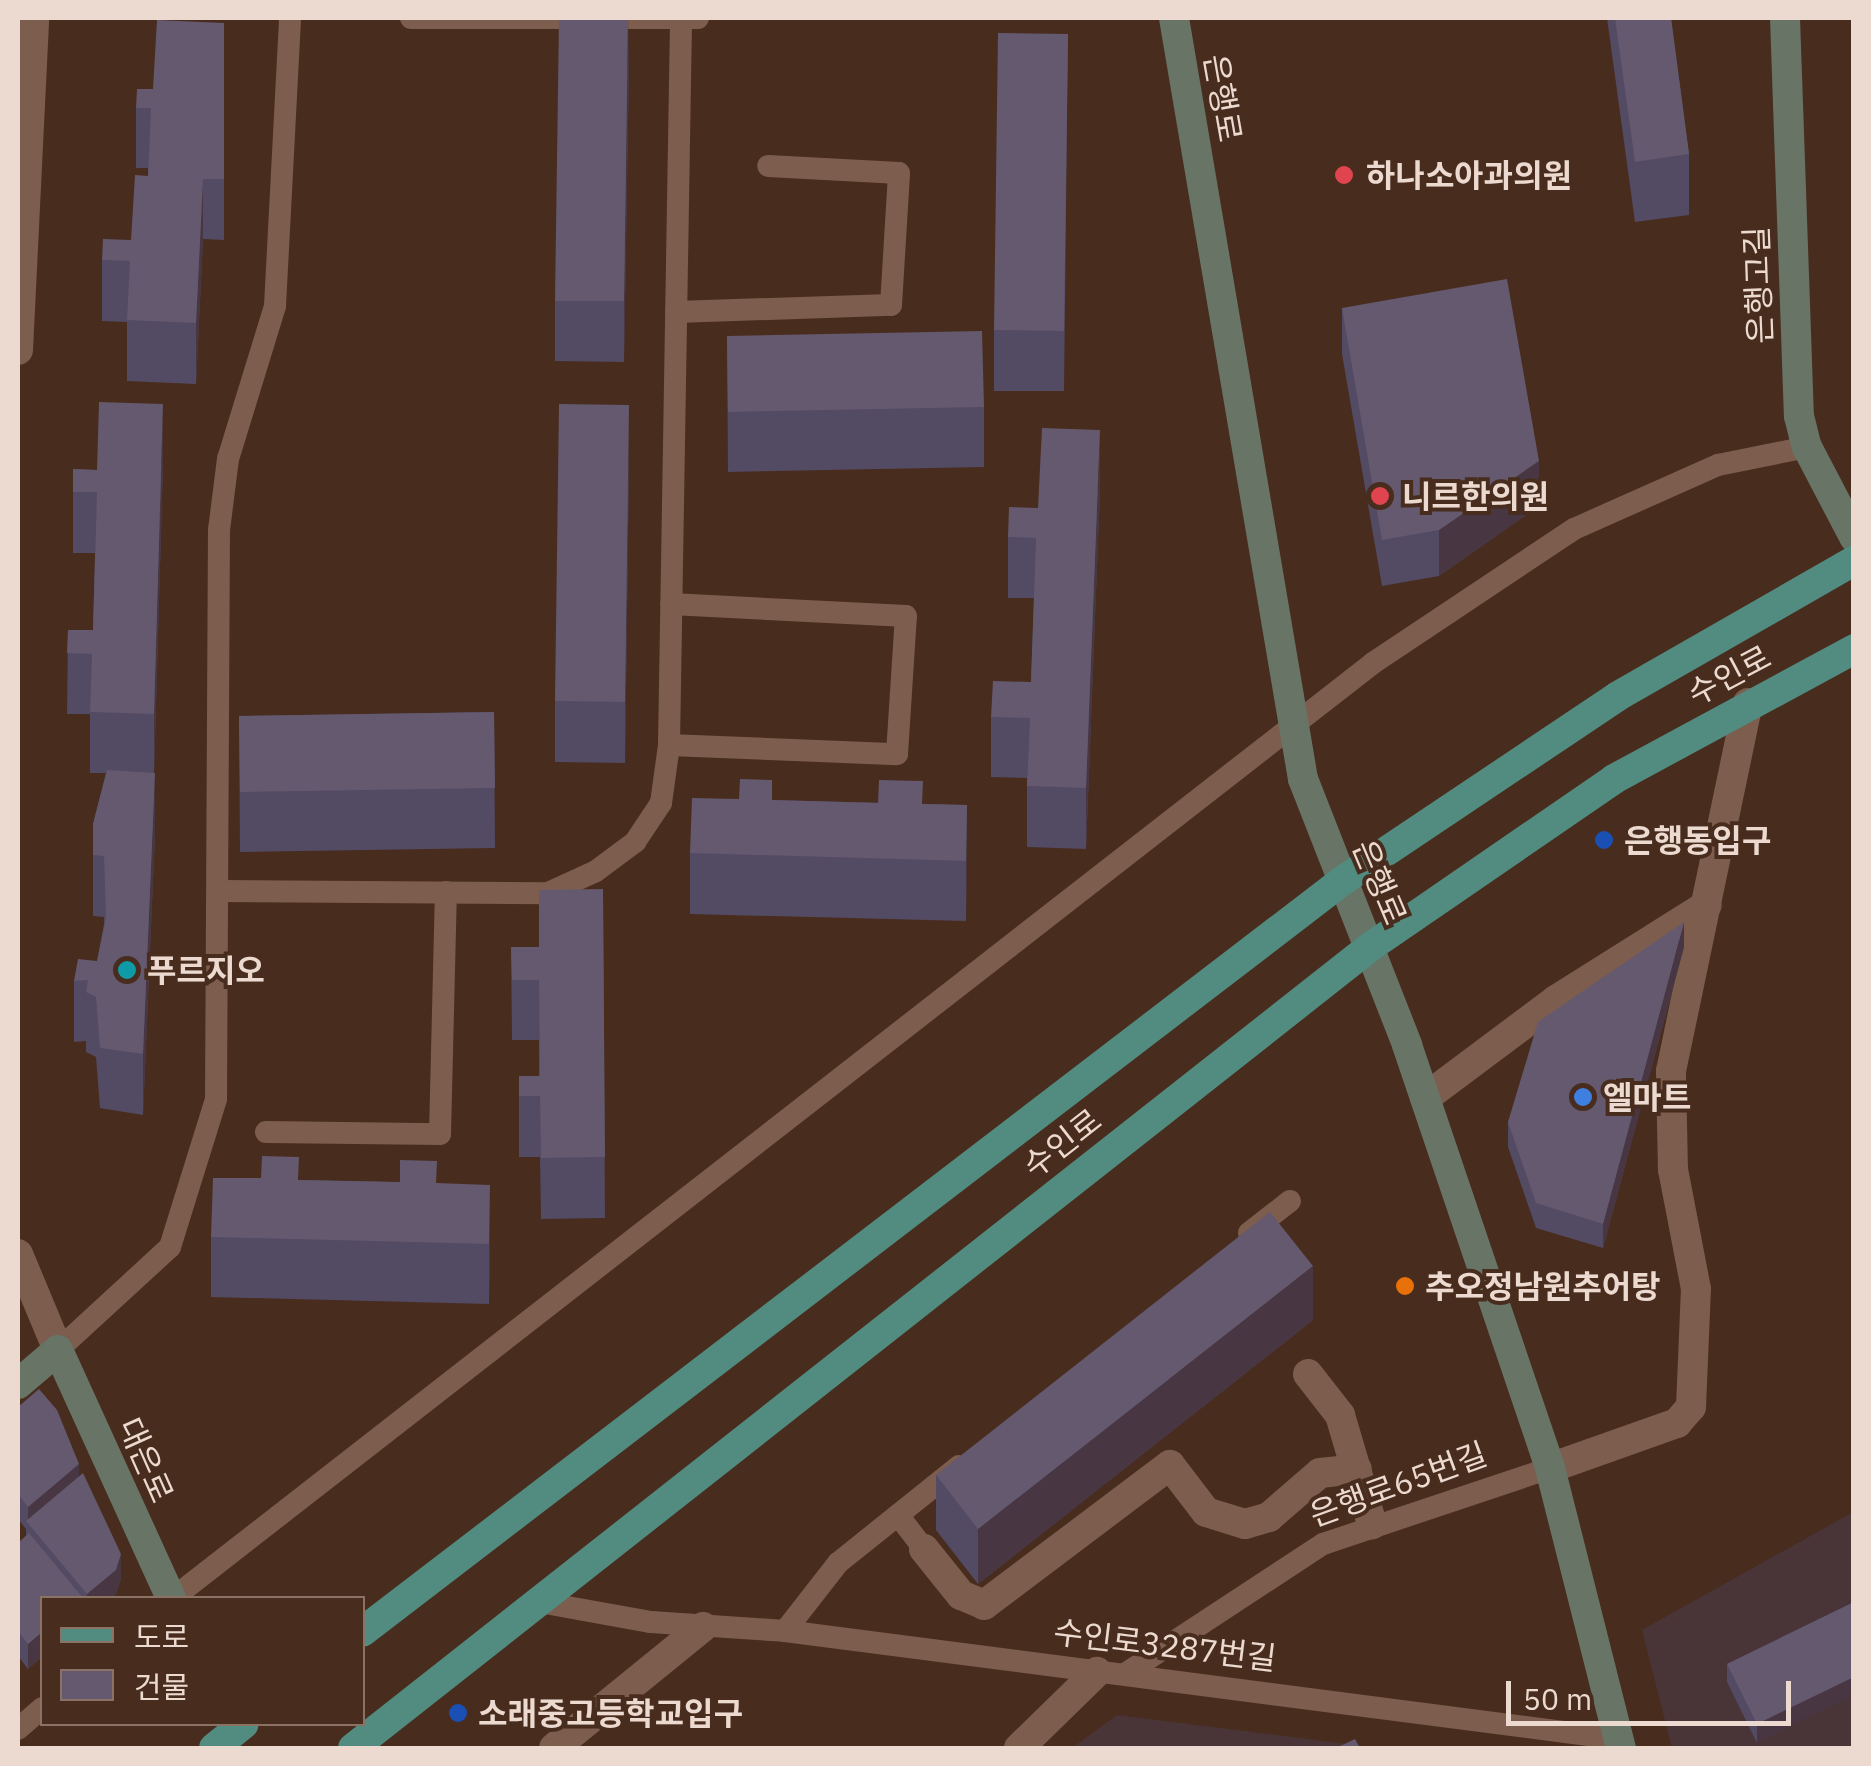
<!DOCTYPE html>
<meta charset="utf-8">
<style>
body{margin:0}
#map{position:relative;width:1871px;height:1766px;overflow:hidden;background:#482c1d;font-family:"IBM Plex Sans","Noto Sans KR",sans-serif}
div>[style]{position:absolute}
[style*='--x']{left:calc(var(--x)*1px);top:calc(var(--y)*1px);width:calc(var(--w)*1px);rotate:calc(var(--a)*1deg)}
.education>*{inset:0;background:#493538}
.lane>*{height:22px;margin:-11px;padding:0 11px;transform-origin:11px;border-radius:11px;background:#7d5d4d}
.street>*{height:30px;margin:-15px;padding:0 15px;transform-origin:15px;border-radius:15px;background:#7d5d4d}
.secondary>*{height:30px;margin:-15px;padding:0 15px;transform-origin:15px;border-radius:15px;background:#687466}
.primary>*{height:30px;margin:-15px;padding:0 15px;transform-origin:15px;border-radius:15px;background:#528b7f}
.wall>*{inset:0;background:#534a63}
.shaded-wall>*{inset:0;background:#483742}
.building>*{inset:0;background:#64596f}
.dots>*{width:28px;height:28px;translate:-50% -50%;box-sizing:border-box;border:5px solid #482c1d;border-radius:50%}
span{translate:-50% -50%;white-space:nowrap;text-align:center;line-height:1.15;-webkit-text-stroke:8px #482c1d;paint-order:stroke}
.street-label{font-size:32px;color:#ecdad0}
.poi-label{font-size:32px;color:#ecdad0;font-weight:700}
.left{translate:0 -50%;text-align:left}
.frame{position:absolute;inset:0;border:20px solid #ecdad0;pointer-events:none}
.legend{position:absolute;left:40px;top:1596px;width:325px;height:130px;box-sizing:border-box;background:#482c1d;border:2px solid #8a7265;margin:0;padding:12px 18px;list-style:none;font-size:30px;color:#ecdad0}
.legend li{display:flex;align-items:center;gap:20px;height:50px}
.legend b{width:50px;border:2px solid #8a7265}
.scale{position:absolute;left:1506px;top:1681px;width:285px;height:45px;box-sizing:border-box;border:5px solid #ecdad0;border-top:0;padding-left:12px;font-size:30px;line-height:35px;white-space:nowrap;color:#ecdad0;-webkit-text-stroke:8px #482c1d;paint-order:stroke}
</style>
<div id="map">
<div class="education">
<i style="clip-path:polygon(1853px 1512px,1853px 1748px,1672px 1748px,1642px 1630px)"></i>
<i style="clip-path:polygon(1117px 1715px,1379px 1748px,1072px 1748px)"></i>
</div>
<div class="lane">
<i style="--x:411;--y:18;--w:287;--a:0"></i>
<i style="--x:676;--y:312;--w:215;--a:-1.9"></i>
<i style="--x:891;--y:305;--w:132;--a:-86.5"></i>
<i style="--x:899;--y:173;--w:131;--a:-176.9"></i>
<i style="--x:669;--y:745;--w:228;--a:2.3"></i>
<i style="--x:897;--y:754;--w:138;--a:-86.3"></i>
<i style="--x:906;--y:616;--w:235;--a:-177.1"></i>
<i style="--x:221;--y:891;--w:327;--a:0.4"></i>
<i style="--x:548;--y:893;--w:53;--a:-24.6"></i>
<i style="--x:596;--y:871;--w:49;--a:-36.6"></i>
<i style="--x:635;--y:842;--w:47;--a:-56.3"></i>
<i style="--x:661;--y:803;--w:59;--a:-82.1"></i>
<i style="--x:669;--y:745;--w:723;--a:-89.05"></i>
<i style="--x:266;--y:1132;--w:174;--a:0.7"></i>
<i style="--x:440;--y:1134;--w:242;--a:-88.6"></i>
<i style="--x:1249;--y:1233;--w:52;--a:-38"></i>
<i style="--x:58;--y:1350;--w:152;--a:-42.6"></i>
<i style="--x:170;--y:1247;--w:155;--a:-72.7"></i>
<i style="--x:216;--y:1099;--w:569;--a:-89.7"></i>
<i style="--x:219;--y:530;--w:72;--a:-82.8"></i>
<i style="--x:228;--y:459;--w:160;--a:-72.9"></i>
<i style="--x:275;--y:306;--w:288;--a:-87"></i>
<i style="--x:898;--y:1515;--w:43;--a:52.6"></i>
<i style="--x:173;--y:1598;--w:1521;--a:-37.92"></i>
<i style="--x:1373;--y:663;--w:242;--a:-33.7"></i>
<i style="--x:1574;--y:529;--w:158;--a:-24"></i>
<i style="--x:1718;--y:465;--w:91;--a:-11.4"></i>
<i style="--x:534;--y:1601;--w:119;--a:10.2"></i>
<i style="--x:651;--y:1622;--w:134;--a:3.8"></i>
<i style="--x:785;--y:1631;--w:841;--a:7.38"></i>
<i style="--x:785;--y:1631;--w:86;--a:-52.1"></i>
<i style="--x:838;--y:1563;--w:155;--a:-38.7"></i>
<i style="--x:1125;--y:1674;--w:237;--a:-33.3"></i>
<i style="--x:1323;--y:1544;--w:239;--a:-18.5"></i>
<i style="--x:18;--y:1729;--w:32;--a:-41"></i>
</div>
<div class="street">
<i style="--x:18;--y:350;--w:332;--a:-87.2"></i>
<i style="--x:1425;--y:1098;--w:164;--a:-36.8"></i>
<i style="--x:1556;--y:1000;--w:178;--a:-32.2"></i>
<i style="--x:18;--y:1254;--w:104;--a:67.4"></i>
<i style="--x:1308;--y:1374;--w:52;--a:52"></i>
<i style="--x:1340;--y:1415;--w:114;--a:73.6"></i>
<i style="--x:1550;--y:1468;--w:135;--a:-19.5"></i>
<i style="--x:1677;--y:1423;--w:21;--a:-49"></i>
<i style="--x:1691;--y:1407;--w:118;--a:-87.6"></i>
<i style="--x:1696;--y:1289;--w:121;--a:-100.9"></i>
<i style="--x:1673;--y:1170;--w:99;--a:-91.2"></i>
<i style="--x:1671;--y:1071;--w:376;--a:-78.2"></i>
<i style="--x:924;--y:1549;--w:59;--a:51.2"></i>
<i style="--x:961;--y:1595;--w:25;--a:23"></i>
<i style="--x:984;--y:1605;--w:233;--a:-37"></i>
<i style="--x:1170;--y:1465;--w:59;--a:52.5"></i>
<i style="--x:1206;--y:1512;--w:41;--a:17.1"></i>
<i style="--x:1245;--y:1524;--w:25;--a:-16"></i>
<i style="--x:1269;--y:1517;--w:67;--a:-40.8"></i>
<i style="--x:1320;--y:1473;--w:37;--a:-6"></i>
<i style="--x:554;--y:1748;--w:192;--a:-39.1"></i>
<i style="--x:1019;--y:1748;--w:109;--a:-44.3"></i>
</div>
<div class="secondary">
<i style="--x:1174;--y:18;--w:772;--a:80.38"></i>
<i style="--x:1303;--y:779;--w:286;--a:68.6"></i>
<i style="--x:1407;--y:1045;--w:447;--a:71.3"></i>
<i style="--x:1550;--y:1468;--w:289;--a:75.8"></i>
<i style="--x:1785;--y:18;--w:398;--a:88"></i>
<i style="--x:1799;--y:416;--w:32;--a:76"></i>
<i style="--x:1807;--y:447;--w:102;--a:62.4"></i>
<i style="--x:18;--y:1384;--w:52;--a:-40.4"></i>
<i style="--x:58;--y:1350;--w:273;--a:65.5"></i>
</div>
<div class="primary">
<i style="--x:362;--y:1632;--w:1235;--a:-37.46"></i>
<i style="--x:1342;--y:881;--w:332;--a:-33.8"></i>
<i style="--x:1618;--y:696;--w:272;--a:-29.8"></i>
<i style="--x:214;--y:1748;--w:38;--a:-39"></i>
<i style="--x:353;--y:1748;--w:1295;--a:-38.22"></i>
<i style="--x:1370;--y:947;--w:296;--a:-34.5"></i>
<i style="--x:1614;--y:779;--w:273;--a:-28.4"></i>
</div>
<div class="wall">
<i style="clip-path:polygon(1607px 18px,1671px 18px,1689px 154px,1689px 215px,1635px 222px)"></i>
<i style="clip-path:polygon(224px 23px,224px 240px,203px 239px,196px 384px,127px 381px,127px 322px,102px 321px,102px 260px,131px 240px,148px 176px,148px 168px,136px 168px,136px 108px,153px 89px)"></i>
<i style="clip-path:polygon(1068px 34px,1064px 391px,994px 391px,994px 330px)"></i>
<i style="clip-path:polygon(629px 65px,624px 362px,555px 361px,555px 301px)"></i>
<i style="clip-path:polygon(1342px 308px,1539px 506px,1439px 576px,1382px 586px,1342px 354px)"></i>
<i style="clip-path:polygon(727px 336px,984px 407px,984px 467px,728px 472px)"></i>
<i style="clip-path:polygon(163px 464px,154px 773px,155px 833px,143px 1115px,100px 1108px,96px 1057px,86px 1052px,86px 1041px,74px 1042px,74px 981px,97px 961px,104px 924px,104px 917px,93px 916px,93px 824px,106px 773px,90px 773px,90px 714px,67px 714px,68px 630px,93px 630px,95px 553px,73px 553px,73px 469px,97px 470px)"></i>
<i style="clip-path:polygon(629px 466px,625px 763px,555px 762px,555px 701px)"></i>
<i style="clip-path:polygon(1100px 490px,1086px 849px,1027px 847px,1027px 778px,991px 777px,991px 717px,1031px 682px,1034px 598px,1008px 598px,1008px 537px,1038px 508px)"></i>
<i style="clip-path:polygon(494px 712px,495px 848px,240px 852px,239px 716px)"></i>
<i style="clip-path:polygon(772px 800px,967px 805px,966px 921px,690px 914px,690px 853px)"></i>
<i style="clip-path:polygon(603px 889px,605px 1218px,541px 1219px,540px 1157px,519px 1157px,519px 1076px,539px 1076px,539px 1040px,512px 1040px,511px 947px,539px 947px)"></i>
<i style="clip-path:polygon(1684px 947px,1603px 1248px,1536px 1228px,1508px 1147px,1508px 1122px)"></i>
<i style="clip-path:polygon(299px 1180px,437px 1183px,490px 1245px,489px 1304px,211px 1297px,211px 1237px)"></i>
<i style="clip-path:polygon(1313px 1320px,978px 1584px,936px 1530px,936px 1475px)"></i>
<i style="clip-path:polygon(18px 1407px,79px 1476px,121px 1579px,116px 1594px,111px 1598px,42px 1598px,42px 1657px,28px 1669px,18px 1656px,18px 1543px,26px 1536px,26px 1529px,18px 1519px)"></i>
<i style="clip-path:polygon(1854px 1602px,1757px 1743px,1727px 1682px,1727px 1664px)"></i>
</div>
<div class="shaded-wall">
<i style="clip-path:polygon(628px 18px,629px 65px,624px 362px,624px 301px)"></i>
<i style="clip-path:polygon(203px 179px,203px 239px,196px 384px,196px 323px)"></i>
<i style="clip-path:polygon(163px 404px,163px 464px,154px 774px,154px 714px)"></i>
<i style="clip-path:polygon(629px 405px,629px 466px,625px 763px,625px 702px)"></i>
<i style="clip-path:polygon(1100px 430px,1100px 490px,1086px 849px,1086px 788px)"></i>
<i style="clip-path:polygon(1539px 461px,1539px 506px,1439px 576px,1439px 530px)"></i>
<i style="clip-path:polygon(155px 773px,155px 833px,143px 1115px,143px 1054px)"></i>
<i style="clip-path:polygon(967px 805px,967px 866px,966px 921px,966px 861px)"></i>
<i style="clip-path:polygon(1684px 922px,1684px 947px,1603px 1248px,1603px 1224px)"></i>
<i style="clip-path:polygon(490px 1185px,490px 1245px,489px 1304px,489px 1244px)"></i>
<i style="clip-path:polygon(1313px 1266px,1313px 1320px,978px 1584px,978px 1529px)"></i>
<i style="clip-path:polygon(79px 1464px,79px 1489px,28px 1524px,28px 1507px)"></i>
<i style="clip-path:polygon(121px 1554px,121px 1579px,116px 1594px,111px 1598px,87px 1598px,87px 1594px)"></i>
<i style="clip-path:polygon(42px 1632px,42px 1657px,28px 1669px,28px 1644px)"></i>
<i style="clip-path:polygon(1854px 1677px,1854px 1695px,1757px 1743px,1757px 1724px)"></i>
</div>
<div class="building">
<i style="clip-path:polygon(559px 18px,628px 18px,624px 301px,555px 301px)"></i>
<i style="clip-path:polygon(1615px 18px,1671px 18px,1689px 154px,1635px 162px)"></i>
<i style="clip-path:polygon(157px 20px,224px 23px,224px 179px,203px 179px,196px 323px,127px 320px,130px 261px,102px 260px,103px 239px,131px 240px,135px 175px,148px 176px,151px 108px,136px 108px,137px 89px,153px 89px)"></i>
<i style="clip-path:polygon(998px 33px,1068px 34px,1064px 331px,994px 330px)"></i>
<i style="clip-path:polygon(1507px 279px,1539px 461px,1439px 530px,1382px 540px,1342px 308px)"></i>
<i style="clip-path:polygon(982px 331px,984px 407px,728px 412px,727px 336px)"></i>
<i style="clip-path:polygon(99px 402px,163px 404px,154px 714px,90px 712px,92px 654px,67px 653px,68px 630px,93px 630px,97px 492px,73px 492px,73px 469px,97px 470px)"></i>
<i style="clip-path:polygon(559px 404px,629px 405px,625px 702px,555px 701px)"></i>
<i style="clip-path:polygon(1042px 428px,1100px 430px,1086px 788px,1027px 786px,1030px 718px,991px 717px,993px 681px,1031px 682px,1036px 538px,1008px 537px,1009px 507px,1038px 508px)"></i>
<i style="clip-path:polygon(494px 712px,495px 788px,240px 792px,239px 716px)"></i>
<i style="clip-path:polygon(107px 770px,155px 773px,143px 1054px,100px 1048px,96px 997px,86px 992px,88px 980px,74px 981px,78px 959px,97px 961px,106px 918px,104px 856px,93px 855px,93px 824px)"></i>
<i style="clip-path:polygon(740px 779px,772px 780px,772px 800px,878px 803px,879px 780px,923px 781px,922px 804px,967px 805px,966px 861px,690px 853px,692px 798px,739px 799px)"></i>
<i style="clip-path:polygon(603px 889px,605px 1157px,541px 1158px,540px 1096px,519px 1096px,519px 1076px,540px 1076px,539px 980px,512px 980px,511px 947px,539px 947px,539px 890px)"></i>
<i style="clip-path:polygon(1684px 922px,1603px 1224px,1536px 1203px,1508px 1122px,1538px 1022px)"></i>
<i style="clip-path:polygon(262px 1156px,299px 1157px,298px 1180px,400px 1182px,400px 1160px,437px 1161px,436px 1183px,490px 1185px,489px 1244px,211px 1237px,213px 1178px,261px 1178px)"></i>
<i style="clip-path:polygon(1270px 1212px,1313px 1266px,978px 1529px,936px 1475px)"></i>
<i style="clip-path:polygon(39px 1389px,57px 1410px,79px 1464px,28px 1507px,18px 1494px,18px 1407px)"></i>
<i style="clip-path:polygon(83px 1473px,121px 1554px,116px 1570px,87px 1594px,26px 1521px)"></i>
<i style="clip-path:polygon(29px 1533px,83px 1598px,42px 1598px,42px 1632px,28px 1644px,18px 1631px,18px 1543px)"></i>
<i style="clip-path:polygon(1854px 1602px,1854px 1677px,1757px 1724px,1727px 1664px)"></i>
<i style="clip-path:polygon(1355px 1739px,1360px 1748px,1336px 1748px)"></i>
</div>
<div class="dots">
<i style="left:1344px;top:175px;background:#e0444e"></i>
<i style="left:1380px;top:496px;background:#e0444e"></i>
<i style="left:1604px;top:840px;background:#1a4fb4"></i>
<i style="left:127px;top:970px;background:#0f9aa8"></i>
<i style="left:1583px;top:1097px;background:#3f7fe0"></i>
<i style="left:1405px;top:1286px;background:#e8710a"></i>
<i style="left:458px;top:1713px;background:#1a4fb4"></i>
</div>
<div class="street-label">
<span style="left:1223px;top:98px;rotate:80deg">은행로</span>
<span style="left:1758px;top:285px;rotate:-92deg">은행고길</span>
<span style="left:1729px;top:675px;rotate:-28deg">수인로</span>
<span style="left:1380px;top:882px;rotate:67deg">은행로</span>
<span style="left:1062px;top:1143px;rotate:-38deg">수인로</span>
<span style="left:146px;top:1460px;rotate:66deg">대은로</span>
<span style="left:1398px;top:1484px;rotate:-20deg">은행로65번길</span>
<span style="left:1165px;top:1645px;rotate:7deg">수인로3287번길</span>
</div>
<div class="poi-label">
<span class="left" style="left:1366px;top:175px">하나소아과의원</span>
<span class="left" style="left:1402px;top:496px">니르한의원</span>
<span class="left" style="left:1624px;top:840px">은행동입구</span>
<span class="left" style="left:147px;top:970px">푸르지오</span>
<span class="left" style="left:1603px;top:1097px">엘마트</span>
<span class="left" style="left:1425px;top:1286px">추오정남원추어탕</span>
<span class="left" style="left:478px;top:1713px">소래중고등학교입구</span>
</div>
<div class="frame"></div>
<ul class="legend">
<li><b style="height:12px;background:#528b7f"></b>도로</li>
<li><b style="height:28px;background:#64596f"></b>건물</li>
</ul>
<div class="scale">50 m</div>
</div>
